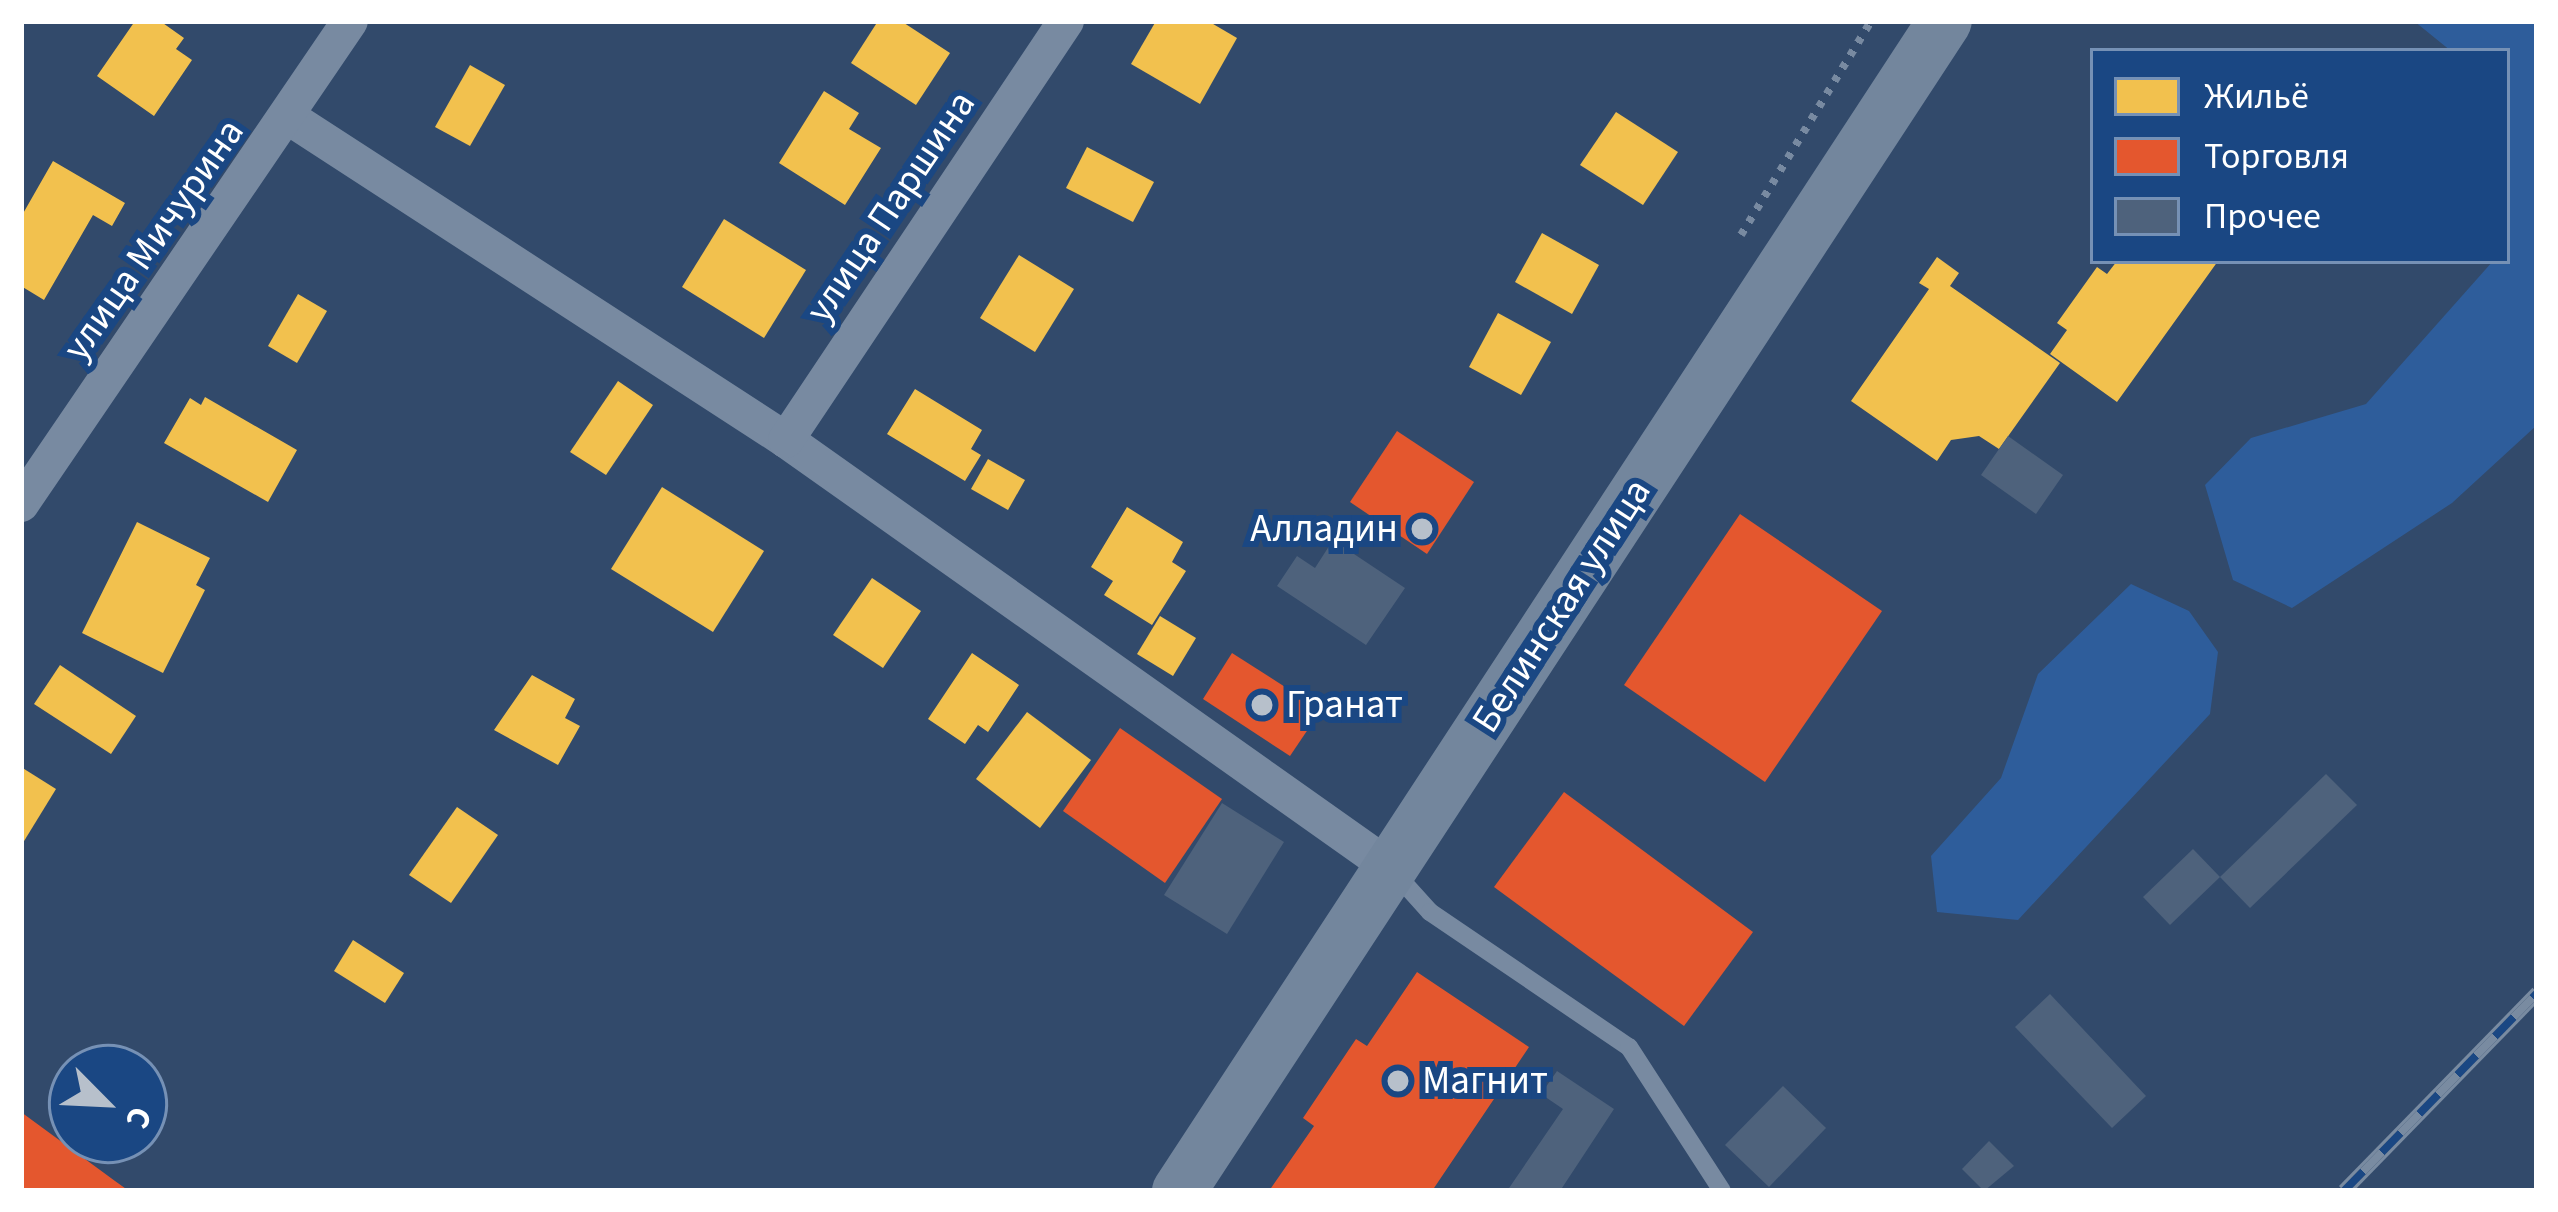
<!DOCTYPE html>
<meta charset="utf-8">
<style>
body{margin:0}
#map{position:relative;width:2558px;height:1212px;overflow:hidden;background:#324a6b;font-family:"Source Sans 3",sans-serif}
div>[style]{position:absolute}
[style*='--x']{left:calc(var(--x)*1px);top:calc(var(--y)*1px);width:calc(var(--w)*1px);rotate:calc(var(--a)*1deg)}
.green>*{inset:0;background:#2e5d9b}
.homes>*{inset:0;background:#f2c14e}
.shops>*{inset:0;background:#e4572e}
.building>*{inset:0;background:#4e627c}
.path>*{height:8px;margin-top:-4px;transform-origin:0;background:repeating-linear-gradient(90deg,#788aa1 0 6px,transparent 0 15px)}
.service>*{height:18px;margin:-9px;padding:0 9px;transform-origin:9px;border-radius:9px;background:#788aa1}
.minor>*{height:36px;margin:-18px;padding:0 18px;transform-origin:18px;border-radius:18px;background:#788aa1}
.secondary>*{height:54px;margin:-27px;padding:0 27px;transform-origin:27px;border-radius:27px;background:#73869d}
.rail>*{height:14px;margin-top:-7px;transform-origin:0;background:repeating-linear-gradient(90deg,#1a4783 0 27px,#798ba1 0 54px);box-sizing:border-box;border-block:3px solid #798ba1}
.dots>*{width:33px;height:33px;translate:-50% -50%;box-sizing:border-box;border:6px solid #1a4783;border-radius:50%}
span{translate:-50% -50%;white-space:nowrap;text-align:center;line-height:1.15;-webkit-text-stroke:12px #1a4783;paint-order:stroke}
.street-label{font-size:39px;color:#fff}
.poi-label{font-size:39px;color:#fff}
.right{translate:-100% -50%;text-align:right}
.left{translate:0 -50%;text-align:left}
.frame{position:absolute;inset:0;border:24px solid #fff;pointer-events:none}
.legend{position:absolute;left:2090px;top:48px;width:420px;height:216px;box-sizing:border-box;background:#1a4783;border:3px solid #7691b5;margin:0;padding:15px 21px;list-style:none;font-size:36px;color:#fff}
.legend li{display:flex;align-items:center;gap:24px;height:60px}
.legend b{width:60px;border:3px solid #7691b5}
.north{position:absolute;left:48px;top:1044px;width:120px;height:120px;box-sizing:border-box;background:#1a4783;border:3px solid #7691b5;border-radius:50%;rotate:114deg;font-size:33px;font-weight:700;line-height:48px;text-align:center;color:#fff}
.north::after{content:'';display:block;margin:auto;width:42px;height:54px;background:#b7c0cb;clip-path:polygon(50% 0,100% 100%,50% 72%,0 100%)}
</style>
<div id="map">
<div class="green">
<i style="clip-path:polygon(2414px 21px,2537px 21px,2537px 425px,2452px 503px,2292px 608px,2233px 580px,2205px 485px,2251px 438px,2366px 404px,2493px 261px,2507px 261px,2507px 51px,2451px 51px)"></i>
<i style="clip-path:polygon(2131px 584px,2189px 611px,2218px 652px,2210px 714px,2018px 920px,1937px 912px,1931px 856px,2001px 778px,2038px 674px)"></i>
</div>
<div class="homes">
<i style="clip-path:polygon(135px 21px,160px 21px,184px 38px,176px 49px,192px 60px,154px 116px,97px 76px)"></i>
<i style="clip-path:polygon(878px 21px,901px 21px,950px 53px,916px 105px,851px 63px)"></i>
<i style="clip-path:polygon(1156px 21px,1208px 21px,1237px 38px,1200px 104px,1131px 64px)"></i>
<i style="clip-path:polygon(470px 65px,505px 85px,470px 146px,435px 127px)"></i>
<i style="clip-path:polygon(824px 91px,859px 113px,849px 129px,881px 148px,845px 205px,779px 163px)"></i>
<i style="clip-path:polygon(1616px 112px,1678px 152px,1643px 205px,1580px 165px)"></i>
<i style="clip-path:polygon(1087px 147px,1154px 182px,1133px 222px,1066px 188px)"></i>
<i style="clip-path:polygon(53px 161px,125px 203px,112px 226px,93px 215px,44px 300px,21px 286px,21px 217px)"></i>
<i style="clip-path:polygon(724px 219px,806px 270px,764px 338px,682px 287px)"></i>
<i style="clip-path:polygon(1542px 233px,1599px 265px,1572px 314px,1515px 282px)"></i>
<i style="clip-path:polygon(1019px 255px,1074px 289px,1035px 352px,980px 318px)"></i>
<i style="clip-path:polygon(1937px 257px,1959px 273px,1950px 286px,2060px 363px,1999px 449px,1979px 436px,1951px 440px,1937px 461px,1851px 401px,1929px 289px,1919px 283px)"></i>
<i style="clip-path:polygon(2117px 261px,2218px 261px,2117px 402px,2050px 354px,2067px 330px,2057px 323px,2097px 267px,2107px 274px)"></i>
<i style="clip-path:polygon(298px 294px,327px 311px,297px 363px,268px 346px)"></i>
<i style="clip-path:polygon(1498px 313px,1551px 342px,1521px 395px,1469px 367px)"></i>
<i style="clip-path:polygon(618px 381px,653px 405px,606px 475px,570px 452px)"></i>
<i style="clip-path:polygon(915px 389px,982px 430px,971px 449px,981px 455px,965px 481px,887px 434px)"></i>
<i style="clip-path:polygon(205px 397px,297px 450px,268px 502px,164px 443px,190px 398px,201px 405px)"></i>
<i style="clip-path:polygon(988px 459px,1025px 480px,1008px 510px,971px 489px)"></i>
<i style="clip-path:polygon(662px 487px,764px 551px,713px 632px,611px 569px)"></i>
<i style="clip-path:polygon(1127px 507px,1183px 542px,1172px 562px,1186px 571px,1152px 625px,1104px 595px,1113px 581px,1091px 567px)"></i>
<i style="clip-path:polygon(137px 522px,210px 558px,196px 585px,205px 590px,163px 673px,82px 633px)"></i>
<i style="clip-path:polygon(872px 578px,921px 611px,883px 668px,833px 635px)"></i>
<i style="clip-path:polygon(1160px 616px,1196px 638px,1173px 676px,1137px 654px)"></i>
<i style="clip-path:polygon(972px 653px,1019px 685px,988px 732px,978px 725px,965px 744px,928px 719px)"></i>
<i style="clip-path:polygon(60px 665px,136px 716px,111px 754px,34px 704px)"></i>
<i style="clip-path:polygon(532px 675px,575px 699px,565px 718px,580px 726px,558px 765px,494px 730px)"></i>
<i style="clip-path:polygon(1027px 712px,1091px 760px,1040px 828px,976px 779px)"></i>
<i style="clip-path:polygon(21px 767px,56px 789px,21px 846px)"></i>
<i style="clip-path:polygon(457px 807px,498px 835px,451px 903px,409px 875px)"></i>
<i style="clip-path:polygon(353px 940px,404px 973px,385px 1003px,334px 971px)"></i>
</div>
<div class="shops">
<i style="clip-path:polygon(1397px 431px,1474px 482px,1427px 554px,1350px 502px)"></i>
<i style="clip-path:polygon(1740px 514px,1882px 611px,1765px 782px,1624px 685px)"></i>
<i style="clip-path:polygon(1232px 653px,1321px 710px,1290px 756px,1203px 699px)"></i>
<i style="clip-path:polygon(1120px 728px,1222px 799px,1165px 883px,1063px 811px)"></i>
<i style="clip-path:polygon(1564px 792px,1753px 932px,1684px 1026px,1494px 887px)"></i>
<i style="clip-path:polygon(1417px 972px,1529px 1047px,1432px 1191px,1269px 1191px,1314px 1126px,1303px 1118px,1356px 1039px,1367px 1046px)"></i>
<i style="clip-path:polygon(21px 1112px,115px 1181px,129px 1191px,21px 1191px)"></i>
</div>
<div class="building">
<i style="clip-path:polygon(2008px 436px,2063px 475px,2036px 514px,1981px 475px)"></i>
<i style="clip-path:polygon(1333px 540px,1405px 588px,1366px 645px,1277px 586px,1297px 556px,1315px 568px)"></i>
<i style="clip-path:polygon(2326px 774px,2357px 805px,2250px 908px,2220px 877px)"></i>
<i style="clip-path:polygon(1222px 803px,1284px 842px,1227px 934px,1164px 895px)"></i>
<i style="clip-path:polygon(2193px 849px,2220px 877px,2170px 925px,2143px 897px)"></i>
<i style="clip-path:polygon(2050px 994px,2146px 1096px,2112px 1128px,2015px 1027px)"></i>
<i style="clip-path:polygon(1557px 1071px,1614px 1109px,1560px 1191px,1507px 1191px,1563px 1109px,1541px 1094px)"></i>
<i style="clip-path:polygon(1783px 1086px,1826px 1128px,1769px 1187px,1725px 1145px)"></i>
<i style="clip-path:polygon(1989px 1141px,2014px 1166px,1984px 1191px,1962px 1169px)"></i>
</div>
<div class="path">
<i style="--x:1741;--y:235;--w:250;--a:-58.7"></i>
</div>
<div class="service">
<i style="--x:1394;--y:872;--w:54;--a:48"></i>
<i style="--x:1430;--y:912;--w:240;--a:34.2"></i>
<i style="--x:1629;--y:1047;--w:171;--a:57.1"></i>
</div>
<div class="minor">
<i style="--x:290;--y:118;--w:591;--a:32.99"></i>
<i style="--x:786;--y:440;--w:741;--a:35.28"></i>
<i style="--x:786;--y:440;--w:504;--a:-56.25"></i>
<i style="--x:21;--y:504;--w:584;--a:-55.74"></i>
</div>
<div class="secondary">
<i style="--x:1179;--y:1191;--w:1398;--a:-56.79"></i>
</div>
<div class="rail">
<i style="--x:2344;--y:1191;--w:277;--a:-45.7"></i>
</div>
<div class="dots">
<i style="left:1422px;top:529px;background:#b7c0cb"></i>
<i style="left:1262px;top:705px;background:#b7c0cb"></i>
<i style="left:1398px;top:1081px;background:#b7c0cb"></i>
</div>
<div class="street-label">
<span style="left:891px;top:207px;rotate:-56deg">улица Паршина</span>
<span style="left:154px;top:240px;rotate:-55deg">улица Мичурина</span>
<span style="left:1562px;top:606px;rotate:-57deg">Белинская улица</span>
</div>
<div class="poi-label">
<span class="right" style="left:1398px;top:529px">Алладин</span>
<span class="left" style="left:1286px;top:705px">Гранат</span>
<span class="left" style="left:1422px;top:1081px">Магнит</span>
</div>
<div class="frame"></div>
<ul class="legend">
<li><b style="height:33px;background:#f2c14e"></b>Жильё</li>
<li><b style="height:33px;background:#e4572e"></b>Торговля</li>
<li><b style="height:33px;background:#4e627c"></b>Прочее</li>
</ul>
<div class="north">С</div>
</div>
